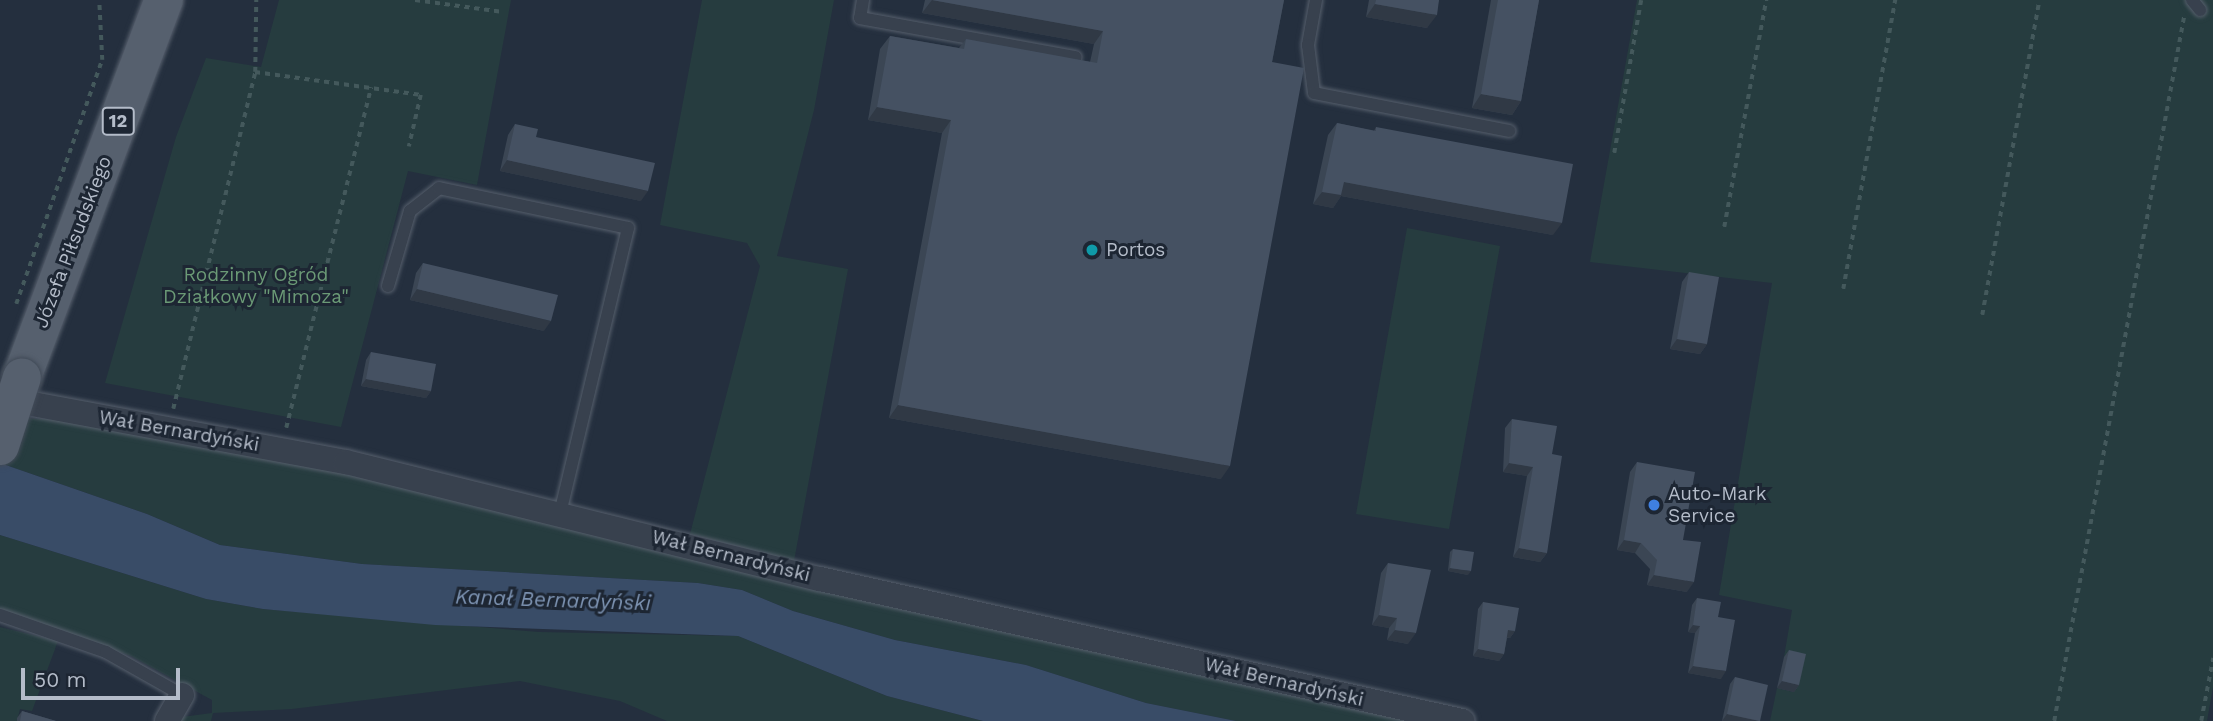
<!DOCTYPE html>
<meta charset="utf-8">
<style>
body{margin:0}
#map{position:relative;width:2213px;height:721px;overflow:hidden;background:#242f3e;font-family:"Work Sans",sans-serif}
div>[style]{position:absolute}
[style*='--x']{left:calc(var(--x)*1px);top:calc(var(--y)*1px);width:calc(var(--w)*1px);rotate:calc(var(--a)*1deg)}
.green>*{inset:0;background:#263c3f}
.water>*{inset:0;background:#394c67}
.path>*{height:3.5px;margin-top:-1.75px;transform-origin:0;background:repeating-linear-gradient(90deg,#44595c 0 5px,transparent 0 10px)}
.roads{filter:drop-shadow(0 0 2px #565f6c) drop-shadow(0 0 2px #565f6c)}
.lane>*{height:12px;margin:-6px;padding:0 6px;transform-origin:6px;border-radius:6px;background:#38414e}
.street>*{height:24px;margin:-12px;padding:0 12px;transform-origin:12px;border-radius:12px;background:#38414e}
.primary>*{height:38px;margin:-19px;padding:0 19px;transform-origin:19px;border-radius:19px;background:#56606e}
.bridges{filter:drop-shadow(0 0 2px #414a57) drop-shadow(0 0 2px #414a57)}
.primary-bridge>*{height:38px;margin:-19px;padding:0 19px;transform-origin:19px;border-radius:19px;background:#56606e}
.wall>*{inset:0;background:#3b4654}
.shaded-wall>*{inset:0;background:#303945}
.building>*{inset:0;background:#455162}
.dots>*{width:19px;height:19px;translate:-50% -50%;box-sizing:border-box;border:4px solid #1d2633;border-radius:50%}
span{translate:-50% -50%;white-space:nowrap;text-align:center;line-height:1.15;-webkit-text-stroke:6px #1d2633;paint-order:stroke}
.shield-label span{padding:2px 5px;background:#1d2633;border:2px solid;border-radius:5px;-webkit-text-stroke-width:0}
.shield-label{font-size:18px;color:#b4bcc9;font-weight:700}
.street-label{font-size:19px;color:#b4bcc9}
.poi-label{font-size:19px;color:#b4bcc9}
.left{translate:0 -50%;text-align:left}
.park-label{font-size:19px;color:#6b9a76}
.water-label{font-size:21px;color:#7c92b1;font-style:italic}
.scale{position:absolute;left:21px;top:668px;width:159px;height:32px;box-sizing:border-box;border:4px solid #b4bcc9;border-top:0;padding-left:9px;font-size:21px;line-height:24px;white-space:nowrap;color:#b4bcc9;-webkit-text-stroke:5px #1d2633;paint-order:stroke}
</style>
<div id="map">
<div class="green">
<i style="clip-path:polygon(279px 0,511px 0,477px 185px,408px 171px,341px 427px,105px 383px,176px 137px,206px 58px,261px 67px)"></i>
<i style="clip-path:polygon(702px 0,834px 0,814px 110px,777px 256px,848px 269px,794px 561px,690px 534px,760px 266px,747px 243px,660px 225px)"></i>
<i style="clip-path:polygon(1637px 0,2213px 0,2213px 687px,2207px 721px,1770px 721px,1777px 688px,1794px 692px,1784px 657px,1792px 610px,1719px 595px,1772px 283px,1590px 262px)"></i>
<i style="clip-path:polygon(1407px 228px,1500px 246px,1449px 529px,1356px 514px)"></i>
<i style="clip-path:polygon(15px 418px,75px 420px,375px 478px,1409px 721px,1236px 721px,1146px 703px,1026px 665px,895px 640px,793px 611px,742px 590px,698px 583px,362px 564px,220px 545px,147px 514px,0 463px)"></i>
<i style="clip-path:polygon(0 535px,206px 599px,263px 609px,539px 632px,738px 636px,887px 696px,983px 721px,667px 721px,620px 701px,520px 681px,292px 709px,213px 713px,211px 721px,179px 721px,182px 717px,212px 713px,212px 700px,131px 656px,0 609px)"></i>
<i style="clip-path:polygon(0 627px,58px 641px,32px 711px,20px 709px,17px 721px,0 721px)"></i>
</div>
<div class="water">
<i style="clip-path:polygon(0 463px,147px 514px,220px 545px,362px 564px,698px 583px,742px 590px,793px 611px,895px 640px,1026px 665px,1146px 703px,1236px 721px,983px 721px,887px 696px,738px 636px,435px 625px,263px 609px,206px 599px,0 535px)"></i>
</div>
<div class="path">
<i style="--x:415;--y:0;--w:89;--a:7.8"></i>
<i style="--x:255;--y:72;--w:72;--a:-89.2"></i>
<i style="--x:1614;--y:153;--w:155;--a:-80"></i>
<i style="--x:1724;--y:227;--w:231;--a:-79.5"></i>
<i style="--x:1843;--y:289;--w:294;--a:-79.8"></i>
<i style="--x:16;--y:304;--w:259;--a:-70.6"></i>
<i style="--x:102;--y:60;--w:60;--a:-92.9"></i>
<i style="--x:1982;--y:315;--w:320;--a:-79.7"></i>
<i style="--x:173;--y:409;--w:347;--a:-76.3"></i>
<i style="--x:255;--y:72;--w:168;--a:7.9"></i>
<i style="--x:421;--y:95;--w:53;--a:103"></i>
<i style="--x:286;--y:428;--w:351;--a:-76"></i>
<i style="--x:2054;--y:721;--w:717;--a:-79.55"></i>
<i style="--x:2201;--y:721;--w:64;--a:-79.2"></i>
</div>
<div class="roads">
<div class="lane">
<i style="--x:863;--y:0;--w:18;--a:99"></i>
<i style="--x:860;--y:18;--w:219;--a:10.3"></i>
<i style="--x:1316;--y:0;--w:46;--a:100.1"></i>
<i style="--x:1308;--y:45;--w:48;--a:82.9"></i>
<i style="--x:1314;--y:93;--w:199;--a:11"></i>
<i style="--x:2192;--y:0;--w:13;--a:51"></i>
<i style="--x:388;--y:286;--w:78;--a:-73.7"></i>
<i style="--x:410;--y:211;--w:37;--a:-38"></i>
<i style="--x:439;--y:188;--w:193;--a:11.9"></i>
<i style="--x:628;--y:228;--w:293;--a:103.4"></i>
<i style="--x:0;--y:615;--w:112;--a:19.2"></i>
<i style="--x:106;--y:652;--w:87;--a:29.5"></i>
</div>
<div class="street">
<i style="--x:0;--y:398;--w:352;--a:10.5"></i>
<i style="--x:346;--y:462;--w:488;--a:13.9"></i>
<i style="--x:820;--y:579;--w:658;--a:12.47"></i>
<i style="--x:167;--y:721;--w:30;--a:-60"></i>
</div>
<div class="primary">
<i style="--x:22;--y:377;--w:403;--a:-69.4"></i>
</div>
</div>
<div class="bridges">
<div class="primary-bridge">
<i style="--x:0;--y:446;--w:72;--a:-72.3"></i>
</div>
</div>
<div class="wall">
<i style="clip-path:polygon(925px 0,1284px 0,1272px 62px,1221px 479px,889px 418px,942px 133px,868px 120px,880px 49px,890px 36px,959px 48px,966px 39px,1090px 62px,1094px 44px,922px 13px)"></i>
<i style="clip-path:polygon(1369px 0,1439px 0,1427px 28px,1366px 17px)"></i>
<i style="clip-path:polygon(1491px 0,1539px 0,1521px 101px,1512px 115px,1472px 108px)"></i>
<i style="clip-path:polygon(1337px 123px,1374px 131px,1376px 127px,1553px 235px,1341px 196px,1333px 208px,1313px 204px,1328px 135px)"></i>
<i style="clip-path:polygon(515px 124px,536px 137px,641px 201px,500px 171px,508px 135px)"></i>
<i style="clip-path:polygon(423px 263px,544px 331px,410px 300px,416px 273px)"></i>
<i style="clip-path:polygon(1689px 272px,1707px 344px,1700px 354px,1670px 349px,1682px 282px)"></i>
<i style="clip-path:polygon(371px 352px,431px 391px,426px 398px,361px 386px,366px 360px)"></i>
<i style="clip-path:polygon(1512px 419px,1552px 454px,1547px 553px,1540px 562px,1513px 557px,1527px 476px,1503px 472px,1505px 428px)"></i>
<i style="clip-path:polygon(1637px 462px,1683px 540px,1687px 592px,1647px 585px,1650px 569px,1635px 553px,1617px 550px,1630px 472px)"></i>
<i style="clip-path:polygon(1453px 549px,1468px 575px,1448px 571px,1450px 552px)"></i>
<i style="clip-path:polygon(1388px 563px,1408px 644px,1387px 640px,1389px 628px,1372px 625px,1381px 573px)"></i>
<i style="clip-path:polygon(1697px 598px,1718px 617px,1721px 679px,1688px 673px,1695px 633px,1688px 632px,1692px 605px)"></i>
<i style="clip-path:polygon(1483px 602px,1515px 631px,1510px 638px,1507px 638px,1504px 654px,1499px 661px,1473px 656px,1478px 609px)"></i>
<i style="clip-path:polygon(1789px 650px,1799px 685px,1794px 692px,1777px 688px,1784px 657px)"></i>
<i style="clip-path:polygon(1735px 677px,1760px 721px,1722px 721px,1730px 684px)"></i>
<i style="clip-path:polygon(22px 711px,56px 721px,17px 721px,17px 718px)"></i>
</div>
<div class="shaded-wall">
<i style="clip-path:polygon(932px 0,1103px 31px,1094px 44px,922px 13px)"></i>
<i style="clip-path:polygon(1375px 4px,1437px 15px,1427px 28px,1366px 17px)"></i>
<i style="clip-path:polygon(1481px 94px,1521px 101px,1512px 115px,1472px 108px)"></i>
<i style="clip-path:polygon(877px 107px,951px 120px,942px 133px,868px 120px)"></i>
<i style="clip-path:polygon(507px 160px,648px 191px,641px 201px,500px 171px)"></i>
<i style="clip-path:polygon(1344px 182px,1562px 223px,1553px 235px,1341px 196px,1333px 208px,1313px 204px,1322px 192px)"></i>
<i style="clip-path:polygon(417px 289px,551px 321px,544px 331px,410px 300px)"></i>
<i style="clip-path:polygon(1677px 339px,1707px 344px,1700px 354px,1670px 349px)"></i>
<i style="clip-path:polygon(366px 379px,431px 391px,426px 398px,361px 386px)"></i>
<i style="clip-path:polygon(898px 405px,1230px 466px,1221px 479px,889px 418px)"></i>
<i style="clip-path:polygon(1509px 463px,1533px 467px,1527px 476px,1503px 472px)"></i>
<i style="clip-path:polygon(1624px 540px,1641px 543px,1635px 553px,1617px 550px)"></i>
<i style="clip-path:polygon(1519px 548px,1547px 553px,1540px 562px,1513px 557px)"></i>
<i style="clip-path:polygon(1450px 568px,1471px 571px,1468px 575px,1448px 571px)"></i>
<i style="clip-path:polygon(1654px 575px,1694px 582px,1687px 592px,1647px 585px)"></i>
<i style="clip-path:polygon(1379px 615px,1397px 618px,1389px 628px,1372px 625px)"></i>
<i style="clip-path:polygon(1693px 625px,1700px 626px,1695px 633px,1688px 632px)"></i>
<i style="clip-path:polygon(1395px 630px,1416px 633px,1408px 644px,1387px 640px)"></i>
<i style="clip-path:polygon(1508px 630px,1515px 631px,1510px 638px,1503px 637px)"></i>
<i style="clip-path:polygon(1478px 649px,1504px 654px,1499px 661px,1473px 656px)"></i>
<i style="clip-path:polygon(1693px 666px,1726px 671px,1721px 679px,1688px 673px)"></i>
<i style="clip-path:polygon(1782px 681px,1799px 685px,1794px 692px,1777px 688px)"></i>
<i style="clip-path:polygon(1727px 714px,1759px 721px,1722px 721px)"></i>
</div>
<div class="building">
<i style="clip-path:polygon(932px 0,1284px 0,1272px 62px,1304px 68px,1230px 466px,898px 405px,951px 120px,877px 107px,890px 36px,964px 49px,966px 39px,1097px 63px,1103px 31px)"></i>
<i style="clip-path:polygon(1376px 0,1439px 0,1437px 15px,1375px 4px)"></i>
<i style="clip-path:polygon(1498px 0,1539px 0,1521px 101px,1481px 94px)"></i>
<i style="clip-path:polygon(1337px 123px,1376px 131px,1376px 127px,1573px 164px,1562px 223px,1344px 182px,1341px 195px,1322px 192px)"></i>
<i style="clip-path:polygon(515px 124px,538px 129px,536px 137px,655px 163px,648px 191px,507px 160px)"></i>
<i style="clip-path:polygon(423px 263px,558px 295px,551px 321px,417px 289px)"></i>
<i style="clip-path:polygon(1689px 272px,1719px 277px,1707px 344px,1677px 339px)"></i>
<i style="clip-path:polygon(371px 352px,436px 364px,431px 391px,366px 379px)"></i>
<i style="clip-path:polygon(1512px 419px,1557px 426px,1552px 454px,1562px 456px,1547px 553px,1519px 548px,1533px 467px,1509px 463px)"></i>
<i style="clip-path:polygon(1637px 462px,1695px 472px,1683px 540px,1701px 542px,1694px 582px,1654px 575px,1657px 560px,1641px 543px,1624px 540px)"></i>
<i style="clip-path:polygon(1453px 549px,1474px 552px,1471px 571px,1450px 568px)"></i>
<i style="clip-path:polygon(1388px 563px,1431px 570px,1416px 633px,1395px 630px,1397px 618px,1379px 615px)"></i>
<i style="clip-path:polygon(1697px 598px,1721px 602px,1718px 617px,1735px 620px,1726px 671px,1693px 666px,1700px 626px,1693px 625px)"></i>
<i style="clip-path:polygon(1483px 602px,1519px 608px,1515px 631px,1508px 630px,1504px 654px,1478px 649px)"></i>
<i style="clip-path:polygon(1789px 650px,1806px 654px,1799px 685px,1782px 681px)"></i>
<i style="clip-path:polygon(1735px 677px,1768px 685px,1760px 721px,1727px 714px)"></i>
<i style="clip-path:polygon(22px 711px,56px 721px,20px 721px)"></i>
</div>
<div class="dots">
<i style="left:1092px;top:250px;background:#0f9aa8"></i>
<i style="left:1654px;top:505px;background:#3f7fe0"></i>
</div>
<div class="shield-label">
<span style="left:118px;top:121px">12</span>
</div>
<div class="street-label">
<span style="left:73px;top:242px;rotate:-69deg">Józefa Piłsudskiego</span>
<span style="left:179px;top:431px;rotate:10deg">Wał Bernardyński</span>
<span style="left:731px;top:556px;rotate:14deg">Wał Bernardyński</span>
<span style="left:1284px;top:682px;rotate:13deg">Wał Bernardyński</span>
</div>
<div class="poi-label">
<span class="left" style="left:1106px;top:250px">Portos</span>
<span class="left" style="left:1668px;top:505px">Auto-Mark<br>Service</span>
</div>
<div class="park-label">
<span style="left:256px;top:286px">Rodzinny Ogród<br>Działkowy "Mimoza"</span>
</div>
<div class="water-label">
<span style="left:553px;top:600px;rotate:2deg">Kanał Bernardyński</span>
</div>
<div class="scale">50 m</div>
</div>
